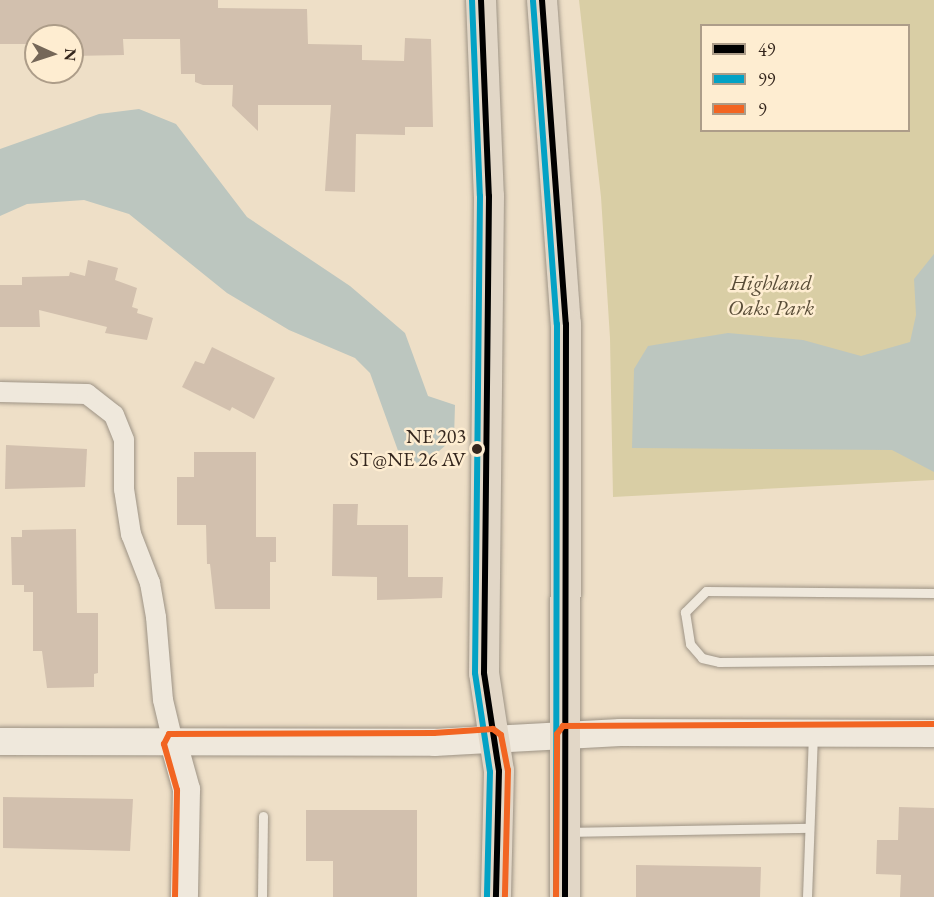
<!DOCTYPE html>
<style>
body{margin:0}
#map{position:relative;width:934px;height:897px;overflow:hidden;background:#eedfc7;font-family:"EB Garamond",serif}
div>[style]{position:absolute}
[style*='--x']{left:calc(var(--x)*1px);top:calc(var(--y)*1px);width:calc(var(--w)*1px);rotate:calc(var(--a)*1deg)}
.green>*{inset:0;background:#d9cea5}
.water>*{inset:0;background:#bcc6bf}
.building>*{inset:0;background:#d2c0ae}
.roads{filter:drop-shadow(0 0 2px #9d9385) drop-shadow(0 0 2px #9d9385)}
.lane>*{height:9px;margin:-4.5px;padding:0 4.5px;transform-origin:4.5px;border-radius:4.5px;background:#efe8dc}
.street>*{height:20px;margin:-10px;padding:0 10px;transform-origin:10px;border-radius:10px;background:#efe8dc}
.secondary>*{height:27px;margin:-13.5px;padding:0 13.5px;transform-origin:13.5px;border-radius:13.5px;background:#efe8dc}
.primary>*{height:30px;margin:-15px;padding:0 15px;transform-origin:15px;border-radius:15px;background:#e2d7c7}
.bus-1>*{height:6px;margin:-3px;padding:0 3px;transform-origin:3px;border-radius:3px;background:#000}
.bus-2>*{height:6px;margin:-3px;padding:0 3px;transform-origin:3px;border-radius:3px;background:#03a2c5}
.bus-3>*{height:6px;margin:-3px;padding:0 3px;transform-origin:3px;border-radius:3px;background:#f26522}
.dots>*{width:16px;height:16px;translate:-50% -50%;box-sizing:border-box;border:3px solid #feedd1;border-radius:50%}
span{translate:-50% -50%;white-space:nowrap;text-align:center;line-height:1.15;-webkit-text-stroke:5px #feedd1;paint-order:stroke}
.bus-label{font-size:20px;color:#34261d}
.right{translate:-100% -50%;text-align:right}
.park-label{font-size:22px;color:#594d38;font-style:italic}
.legend{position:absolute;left:700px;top:24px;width:210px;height:108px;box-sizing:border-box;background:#feedd1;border:2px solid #ad9d89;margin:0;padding:8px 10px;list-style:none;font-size:18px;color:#34261d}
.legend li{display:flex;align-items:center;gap:12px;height:30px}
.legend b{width:30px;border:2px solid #ad9d89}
.north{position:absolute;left:24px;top:24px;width:60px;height:60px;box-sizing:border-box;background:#feedd1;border:2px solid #ad9d89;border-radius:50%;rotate:93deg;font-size:16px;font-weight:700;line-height:24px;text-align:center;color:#34261d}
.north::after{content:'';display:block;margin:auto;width:21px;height:27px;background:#756758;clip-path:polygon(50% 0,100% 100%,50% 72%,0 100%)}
</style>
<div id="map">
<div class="green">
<i style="clip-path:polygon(evenodd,579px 0,934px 0,934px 480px,613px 497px,610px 338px,601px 197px,579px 0,702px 26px,908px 26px,908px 130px,702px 130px,702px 26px)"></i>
</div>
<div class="water">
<i style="clip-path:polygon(139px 109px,176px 124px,247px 217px,350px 286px,405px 333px,428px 396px,455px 405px,454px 438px,431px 458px,416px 463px,401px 459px,370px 373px,355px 358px,289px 330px,227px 293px,129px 214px,84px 200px,27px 204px,0 216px,0 149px,99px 114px)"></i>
<i style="clip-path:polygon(934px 254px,934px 472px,892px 450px,632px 448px,634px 369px,648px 346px,728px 333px,803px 340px,861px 356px,910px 342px,916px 315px,914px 279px)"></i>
</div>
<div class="building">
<i style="clip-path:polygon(0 0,218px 0,218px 8px,307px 9px,308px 44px,362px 45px,362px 60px,404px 61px,405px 38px,431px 39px,433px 127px,405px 127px,405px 135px,356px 134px,355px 192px,325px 191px,331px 105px,258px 105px,258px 131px,232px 106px,233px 85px,203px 85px,195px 82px,195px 74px,181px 74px,180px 39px,123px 39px,124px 55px,72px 56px,72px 36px,33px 36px,33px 44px,0 44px)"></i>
<i style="clip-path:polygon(88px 260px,118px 268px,115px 280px,137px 288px,132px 307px,138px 309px,137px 313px,153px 318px,147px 340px,105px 333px,107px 327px,39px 310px,40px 327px,0 327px,0 285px,22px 285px,22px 277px,69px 276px,70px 272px,85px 276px)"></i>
<i style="clip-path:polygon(212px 347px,275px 378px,254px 419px,232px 407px,230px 411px,182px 387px,195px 361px,204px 364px)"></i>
<i style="clip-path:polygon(6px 445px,87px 449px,85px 487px,5px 489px)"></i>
<i style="clip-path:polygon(194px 452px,256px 452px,256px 537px,276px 537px,276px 562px,270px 562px,270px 609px,215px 609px,210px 564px,207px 564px,206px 525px,177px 525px,177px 477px,194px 477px)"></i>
<i style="clip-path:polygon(333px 504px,358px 504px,357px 525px,408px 525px,408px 577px,443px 577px,442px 598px,377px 600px,377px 577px,332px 576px)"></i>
<i style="clip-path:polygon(76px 529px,77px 613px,98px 613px,98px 673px,94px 674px,94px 687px,47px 688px,42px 651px,33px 651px,33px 592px,24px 592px,24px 585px,12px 585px,11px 537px,22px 537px,22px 530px)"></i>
<i style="clip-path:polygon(3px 797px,133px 799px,130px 851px,3px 848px)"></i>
<i style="clip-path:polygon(899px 807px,934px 808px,934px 897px,900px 897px,901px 875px,876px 874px,877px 840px,898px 840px)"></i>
<i style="clip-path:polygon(306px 810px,417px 810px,417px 897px,333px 897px,333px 861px,306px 861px)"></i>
<i style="clip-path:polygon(636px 865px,761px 867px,760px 897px,636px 897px)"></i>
</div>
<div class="roads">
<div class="lane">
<i style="--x:934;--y:593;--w:228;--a:-179.5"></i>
<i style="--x:706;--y:591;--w:30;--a:135"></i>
<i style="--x:685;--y:612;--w:32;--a:81"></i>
<i style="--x:690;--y:644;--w:18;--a:49"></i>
<i style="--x:702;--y:658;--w:17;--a:13"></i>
<i style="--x:719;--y:662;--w:215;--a:-0.5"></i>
<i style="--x:568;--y:832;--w:240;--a:-1"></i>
<i style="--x:262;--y:897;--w:81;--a:-89.3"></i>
<i style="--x:807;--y:897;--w:161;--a:-87.9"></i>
</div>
<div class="street">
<i style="--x:0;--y:392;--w:87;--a:1.3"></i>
<i style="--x:87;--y:394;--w:34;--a:38"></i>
<i style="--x:114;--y:415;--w:27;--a:68"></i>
<i style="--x:124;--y:440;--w:49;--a:90"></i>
<i style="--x:124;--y:489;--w:46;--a:81.2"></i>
<i style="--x:131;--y:534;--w:53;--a:68.8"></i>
<i style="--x:150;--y:583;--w:35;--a:80"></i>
<i style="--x:156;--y:617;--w:83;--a:85.2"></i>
<i style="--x:163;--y:700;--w:43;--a:76.6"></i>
</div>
<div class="secondary">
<i style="--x:0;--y:741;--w:434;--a:0.1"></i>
<i style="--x:434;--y:742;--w:186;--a:-3.1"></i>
<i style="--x:620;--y:732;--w:314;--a:0.2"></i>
<i style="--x:173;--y:742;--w:49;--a:74.5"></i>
<i style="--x:186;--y:789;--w:108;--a:91.1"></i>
</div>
<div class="primary">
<i style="--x:481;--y:0;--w:196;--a:87.7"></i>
<i style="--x:489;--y:196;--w:477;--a:90.6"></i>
<i style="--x:484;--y:673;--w:99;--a:81.3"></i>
<i style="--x:499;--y:771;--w:126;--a:91.4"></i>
<i style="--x:542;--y:0;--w:325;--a:85.8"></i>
<i style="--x:566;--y:324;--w:573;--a:90.1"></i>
</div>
</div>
<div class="bus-1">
<i style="--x:481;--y:0;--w:196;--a:87.7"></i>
<i style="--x:489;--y:196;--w:477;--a:90.6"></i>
<i style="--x:484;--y:673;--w:99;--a:81.3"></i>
<i style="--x:499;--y:771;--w:126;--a:91.4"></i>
<i style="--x:542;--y:0;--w:325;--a:85.8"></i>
<i style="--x:566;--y:324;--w:573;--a:90.1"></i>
</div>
<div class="bus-2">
<i style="--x:472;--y:0;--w:196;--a:87.7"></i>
<i style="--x:480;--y:196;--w:477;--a:90.6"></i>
<i style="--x:475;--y:673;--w:100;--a:81.4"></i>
<i style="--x:490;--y:772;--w:125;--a:91.4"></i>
<i style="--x:533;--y:1;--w:324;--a:85.8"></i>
<i style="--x:557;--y:324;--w:573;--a:90.1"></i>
</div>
<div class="bus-3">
<i style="--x:175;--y:897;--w:107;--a:-88.9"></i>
<i style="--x:177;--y:790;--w:48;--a:-105.8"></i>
<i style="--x:164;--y:744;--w:11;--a:-63"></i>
<i style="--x:169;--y:734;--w:265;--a:-0.2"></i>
<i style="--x:434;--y:733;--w:59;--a:-3.9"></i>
<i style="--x:493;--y:729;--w:10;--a:37"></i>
<i style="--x:501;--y:735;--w:36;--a:79"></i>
<i style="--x:508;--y:770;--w:127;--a:91.4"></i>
<i style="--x:556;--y:897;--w:163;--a:-89.6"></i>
<i style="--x:557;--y:734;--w:10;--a:-53"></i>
<i style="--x:563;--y:726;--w:371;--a:-0.3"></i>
</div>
<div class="dots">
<i style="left:477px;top:449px;background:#34261d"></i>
</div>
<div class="bus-label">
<span class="right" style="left:466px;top:448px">NE 203<br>ST@NE 26 AV</span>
</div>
<div class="park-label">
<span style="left:771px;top:295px">Highland<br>Oaks Park</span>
</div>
<ul class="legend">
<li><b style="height:8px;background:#000"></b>49</li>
<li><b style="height:8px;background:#03a2c5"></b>99</li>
<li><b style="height:8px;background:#f26522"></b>9</li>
</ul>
<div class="north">N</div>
</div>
